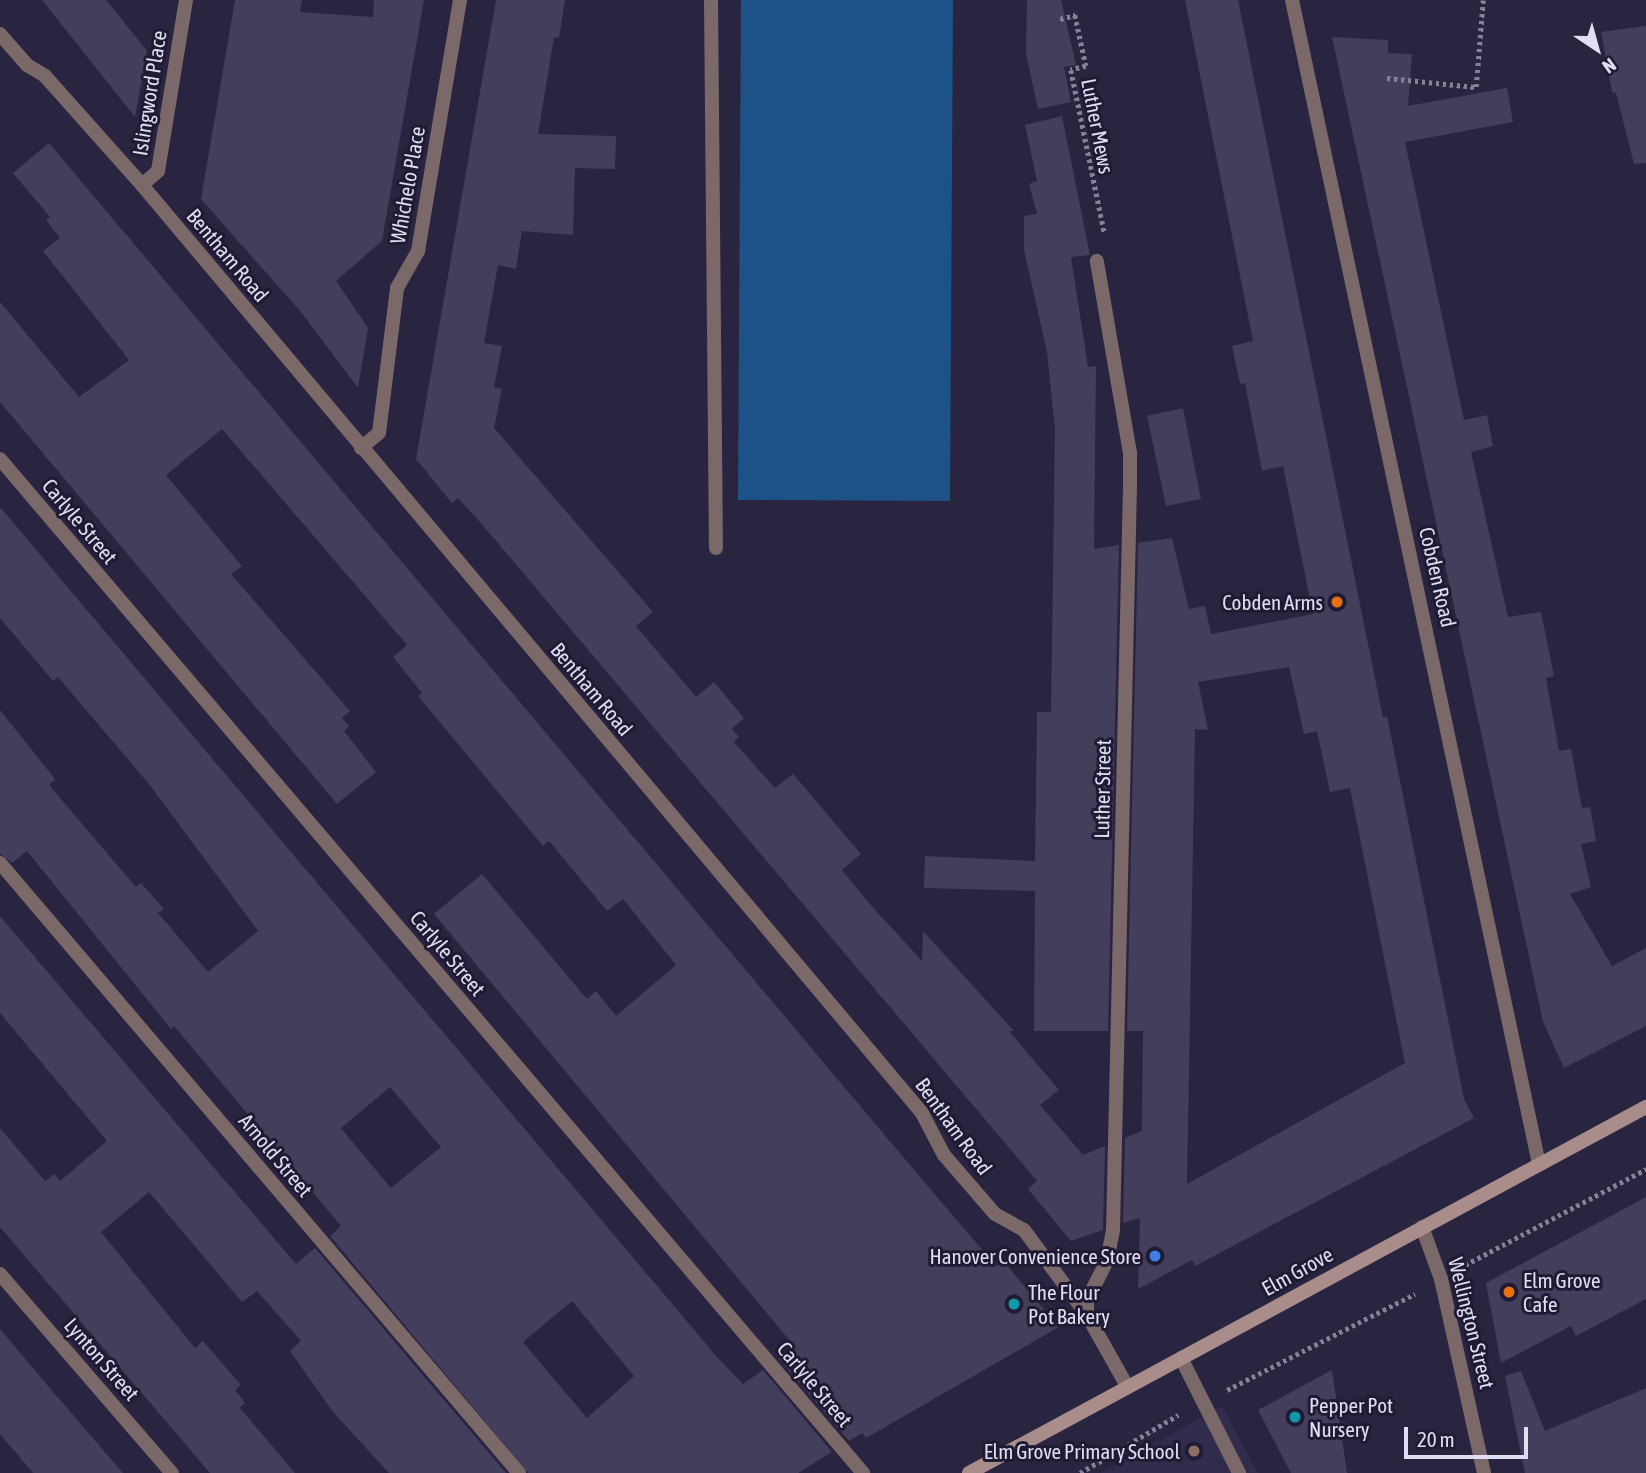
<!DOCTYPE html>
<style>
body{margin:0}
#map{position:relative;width:1646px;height:1473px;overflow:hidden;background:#29243f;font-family:"Asap Condensed",sans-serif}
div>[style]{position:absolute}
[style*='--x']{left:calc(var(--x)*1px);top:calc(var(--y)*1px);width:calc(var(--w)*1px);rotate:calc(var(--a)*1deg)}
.built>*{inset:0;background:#312b4c}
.water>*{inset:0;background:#1d5289}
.building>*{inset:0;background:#433e5b}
.path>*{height:4.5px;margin-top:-2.25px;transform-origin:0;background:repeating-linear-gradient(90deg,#858298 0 3.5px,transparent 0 7px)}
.lane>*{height:14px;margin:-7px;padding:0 7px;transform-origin:7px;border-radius:7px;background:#7a6968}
.street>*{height:14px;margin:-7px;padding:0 7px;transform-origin:7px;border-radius:7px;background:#7a6968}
.secondary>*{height:14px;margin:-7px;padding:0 7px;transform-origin:7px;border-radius:7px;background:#a88d8b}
.dots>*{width:19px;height:19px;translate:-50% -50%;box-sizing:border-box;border:4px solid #201b34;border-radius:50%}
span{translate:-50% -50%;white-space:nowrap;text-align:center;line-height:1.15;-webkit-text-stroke:6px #201b34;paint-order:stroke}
.street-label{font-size:21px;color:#e0def0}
.poi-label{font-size:21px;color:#e0def0}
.right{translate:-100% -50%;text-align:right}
.left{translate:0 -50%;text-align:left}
.north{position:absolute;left:1562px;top:14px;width:70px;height:70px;-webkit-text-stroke:5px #201b34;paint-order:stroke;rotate:144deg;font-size:19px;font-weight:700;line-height:28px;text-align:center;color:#e0def0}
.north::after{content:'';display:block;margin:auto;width:24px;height:32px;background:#e0def0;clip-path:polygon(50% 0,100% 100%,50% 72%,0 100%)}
.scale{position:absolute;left:1404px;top:1427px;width:124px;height:32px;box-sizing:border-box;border:4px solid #e0def0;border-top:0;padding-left:9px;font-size:21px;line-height:24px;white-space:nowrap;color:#e0def0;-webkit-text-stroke:5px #201b34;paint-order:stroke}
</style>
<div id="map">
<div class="built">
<i style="clip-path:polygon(1222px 1406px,1258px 1473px,1101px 1473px)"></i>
</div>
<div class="water">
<i style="clip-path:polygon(741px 0,953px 0,950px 501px,738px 500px)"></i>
</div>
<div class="building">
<i style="clip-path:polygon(42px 0,106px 0,124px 22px,147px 51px,135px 117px)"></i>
<i style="clip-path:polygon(235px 0,302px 0,300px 12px,373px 17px,374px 0,424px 0,382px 241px,336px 281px,368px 328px,358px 388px,301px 312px,201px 199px)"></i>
<i style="clip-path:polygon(496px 0,565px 0,559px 38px,554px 37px,538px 134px,616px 136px,615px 169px,575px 168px,573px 235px,522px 231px,516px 269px,498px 265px,484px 343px,502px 346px,494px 387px,502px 389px,494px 428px,653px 612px,636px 626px,696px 697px,714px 682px,744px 718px,732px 729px,739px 737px,734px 742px,775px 788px,793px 774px,861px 854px,842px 870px,868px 902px,922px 961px,923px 931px,1014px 1031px,1009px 1031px,1059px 1090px,1040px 1105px,1083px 1155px,1105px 1146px,1103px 1230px,1071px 1241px,1028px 1189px,1037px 1181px,1010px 1149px,480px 522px,458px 498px,452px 503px,416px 459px)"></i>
<i style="clip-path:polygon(1027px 0,1061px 0,1076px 65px,1064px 67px,1071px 102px,1038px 109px,1026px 54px)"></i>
<i style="clip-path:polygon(evenodd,1185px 0,1238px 0,1383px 718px,1387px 716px,1464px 1099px,1474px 1118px,1195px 1266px,1192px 1260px,1138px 1289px,1140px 1218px,1123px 1223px,1125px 1138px,1142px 1131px,1143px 1031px,1127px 1031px,1138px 543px,1172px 538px,1189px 609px,1205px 606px,1211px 634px,1313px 614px,1283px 466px,1262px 471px,1245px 383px,1240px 384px,1232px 346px,1253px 341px,1185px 0,1289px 667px,1304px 734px,1317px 731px,1330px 792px,1350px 788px,1405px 1063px,1187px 1184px,1195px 729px,1208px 730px,1198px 682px,1289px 667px)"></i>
<i style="clip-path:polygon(1646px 26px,1646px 163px,1634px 164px,1616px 93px,1612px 92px,1601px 32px)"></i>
<i style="clip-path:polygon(1332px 37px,1388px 40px,1388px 53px,1412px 54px,1408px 106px,1507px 88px,1513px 122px,1405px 142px,1464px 420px,1487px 415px,1493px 446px,1471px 452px,1508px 617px,1541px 612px,1554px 676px,1546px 678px,1559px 751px,1571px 749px,1582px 808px,1590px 807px,1596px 841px,1581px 844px,1591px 887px,1570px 894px,1612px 966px,1646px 948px,1646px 1026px,1564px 1068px,1543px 1022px)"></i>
<i style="clip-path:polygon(1062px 116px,1090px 255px,1071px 257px,1088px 367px,1096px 366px,1094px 549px,1119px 545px,1108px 1031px,1034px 1031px,1035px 891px,924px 888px,925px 856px,1035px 861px,1037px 712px,1051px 712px,1055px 430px,1047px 352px,1024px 250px,1024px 216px,1037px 214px,1029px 184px,1037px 181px,1025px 125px)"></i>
<i style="clip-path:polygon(49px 143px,920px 1177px,996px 1266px,1004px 1262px,1059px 1327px,866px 1438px,862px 1433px,849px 1441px,779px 1359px,795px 1347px,434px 914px,482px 874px,587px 999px,596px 991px,616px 1016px,676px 965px,623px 899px,607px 911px,549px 841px,543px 846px,418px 696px,422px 693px,393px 657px,407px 645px,222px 429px,166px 475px,242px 566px,231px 574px,350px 711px,342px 718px,349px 726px,344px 731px,376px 772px,337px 804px,0 402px,0 302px,79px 397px,129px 360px,43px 251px,60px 238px,46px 220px,50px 217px,13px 173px)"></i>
<i style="clip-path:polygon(1183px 408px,1201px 499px,1166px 506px,1147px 416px)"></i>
<i style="clip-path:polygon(evenodd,0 507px,717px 1357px,743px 1384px,763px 1370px,832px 1452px,798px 1473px,528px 1473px,330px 1236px,341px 1226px,174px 1026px,171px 1029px,27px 851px,12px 863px,0 854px,0 710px,55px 779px,49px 785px,136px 887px,141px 883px,164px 909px,158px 913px,208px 972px,258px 931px,149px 784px,58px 677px,53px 681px,0 618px,0 507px,390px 1087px,441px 1147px,391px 1188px,341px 1128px,390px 1087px,0 507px,572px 1301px,634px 1376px,587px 1418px,523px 1342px,572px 1301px)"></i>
<i style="clip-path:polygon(0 916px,296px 1264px,315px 1248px,506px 1473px,389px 1473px,333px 1412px,290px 1351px,301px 1341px,257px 1291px,242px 1302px,149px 1192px,101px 1232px,195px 1348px,203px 1341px,241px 1385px,235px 1390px,245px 1403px,240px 1408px,295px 1473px,210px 1473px,0 1227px,0 1128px,45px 1181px,54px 1174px,60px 1181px,107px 1141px,0 1013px)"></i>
<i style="clip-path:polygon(1646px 1197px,1646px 1299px,1576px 1336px,1571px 1326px,1501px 1363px,1486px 1283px)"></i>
<i style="clip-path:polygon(0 1329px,55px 1394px,123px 1473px,33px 1473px,0 1434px)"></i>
<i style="clip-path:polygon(1332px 1370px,1347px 1473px,1291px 1473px,1258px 1410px)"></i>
<i style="clip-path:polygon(1521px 1371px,1545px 1431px,1646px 1388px,1646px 1473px,1525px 1473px,1505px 1376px)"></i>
</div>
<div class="path">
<i style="--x:1060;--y:19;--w:16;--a:-15"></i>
<i style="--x:1075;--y:15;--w:52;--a:77.8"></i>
<i style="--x:1086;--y:66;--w:16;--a:165"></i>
<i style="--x:1071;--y:70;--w:168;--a:78.4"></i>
<i style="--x:1387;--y:78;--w:89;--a:5.8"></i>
<i style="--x:1476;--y:87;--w:87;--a:-85.4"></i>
<i style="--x:1465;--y:1265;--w:205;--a:-27.9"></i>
<i style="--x:1227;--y:1390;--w:211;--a:-27.1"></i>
<i style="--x:1080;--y:1473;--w:114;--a:-30.6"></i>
</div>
<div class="lane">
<i style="--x:711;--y:0;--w:548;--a:89.48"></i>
<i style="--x:1181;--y:1358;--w:129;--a:63.2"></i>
</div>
<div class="street">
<i style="--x:1292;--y:0;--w:1190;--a:78.02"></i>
<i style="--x:0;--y:34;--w:41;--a:48.9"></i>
<i style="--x:27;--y:65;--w:21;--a:31"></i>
<i style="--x:45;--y:76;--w:146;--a:48.3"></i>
<i style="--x:142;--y:185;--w:1212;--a:49.95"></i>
<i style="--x:922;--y:1113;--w:47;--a:62.4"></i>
<i style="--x:944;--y:1155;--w:78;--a:49.2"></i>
<i style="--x:995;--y:1214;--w:33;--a:29"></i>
<i style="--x:1024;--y:1230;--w:106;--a:53.5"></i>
<i style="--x:1087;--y:1315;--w:81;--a:60.6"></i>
<i style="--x:142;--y:185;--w:21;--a:-41"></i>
<i style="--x:158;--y:171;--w:173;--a:-80.7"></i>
<i style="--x:361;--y:448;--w:23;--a:-40"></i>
<i style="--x:379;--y:433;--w:146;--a:-82.9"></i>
<i style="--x:397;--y:288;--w:43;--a:-60.4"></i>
<i style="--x:418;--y:251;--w:254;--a:-80.5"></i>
<i style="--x:0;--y:459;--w:1332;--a:49.6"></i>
<i style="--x:0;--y:863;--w:801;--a:49.61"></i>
<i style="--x:1422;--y:1227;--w:55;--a:69.9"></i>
<i style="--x:1441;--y:1279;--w:199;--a:77.5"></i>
<i style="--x:0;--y:1274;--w:263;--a:49.2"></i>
<i style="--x:1087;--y:1315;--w:15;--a:-90"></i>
<i style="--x:1087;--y:1300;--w:44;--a:-62.9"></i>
<i style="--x:1107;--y:1261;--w:32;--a:-79"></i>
<i style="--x:1113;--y:1230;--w:744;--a:-88.69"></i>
<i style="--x:1130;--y:486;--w:33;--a:-90"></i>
<i style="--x:1130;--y:453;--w:195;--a:-99.8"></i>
</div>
<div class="secondary">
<i style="--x:969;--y:1473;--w:770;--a:-28.4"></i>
</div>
<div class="dots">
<i style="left:1337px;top:602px;background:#e8710a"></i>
<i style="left:1155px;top:1256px;background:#3f7fe0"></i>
<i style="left:1509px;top:1292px;background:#e8710a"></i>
<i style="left:1014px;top:1304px;background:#0f9aa8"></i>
<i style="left:1295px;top:1417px;background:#0f9aa8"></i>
<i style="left:1194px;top:1451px;background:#8d6e63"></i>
</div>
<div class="street-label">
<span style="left:149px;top:93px;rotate:-81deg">Islingword Place</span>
<span style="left:1098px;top:126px;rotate:79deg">Luther Mews</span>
<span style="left:407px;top:185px;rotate:-80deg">Whichelo Place</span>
<span style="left:228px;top:255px;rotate:50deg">Bentham Road</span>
<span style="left:80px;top:521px;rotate:50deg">Carlyle Street</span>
<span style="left:1438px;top:577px;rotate:77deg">Cobden Road</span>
<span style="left:592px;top:689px;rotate:50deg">Bentham Road</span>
<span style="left:1102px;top:789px;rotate:-89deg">Luther Street</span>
<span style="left:448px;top:953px;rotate:50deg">Carlyle Street</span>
<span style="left:954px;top:1126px;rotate:54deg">Bentham Road</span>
<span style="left:276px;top:1155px;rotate:50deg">Arnold Street</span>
<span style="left:1297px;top:1271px;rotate:-29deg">Elm Grove</span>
<span style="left:1472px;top:1323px;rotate:76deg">Wellington Street</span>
<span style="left:102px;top:1359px;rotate:49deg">Lynton Street</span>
<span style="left:815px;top:1384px;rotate:50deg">Carlyle Street</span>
</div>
<div class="poi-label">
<span class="right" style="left:1323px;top:602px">Cobden Arms</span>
<span class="right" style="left:1141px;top:1256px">Hanover Convenience Store</span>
<span class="left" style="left:1523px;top:1292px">Elm Grove<br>Cafe</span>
<span class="left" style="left:1028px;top:1304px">The Flour<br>Pot Bakery</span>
<span class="left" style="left:1309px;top:1417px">Pepper Pot<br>Nursery</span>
<span class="right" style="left:1180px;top:1451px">Elm Grove Primary School</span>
</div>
<div class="north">N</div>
<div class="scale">20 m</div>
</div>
